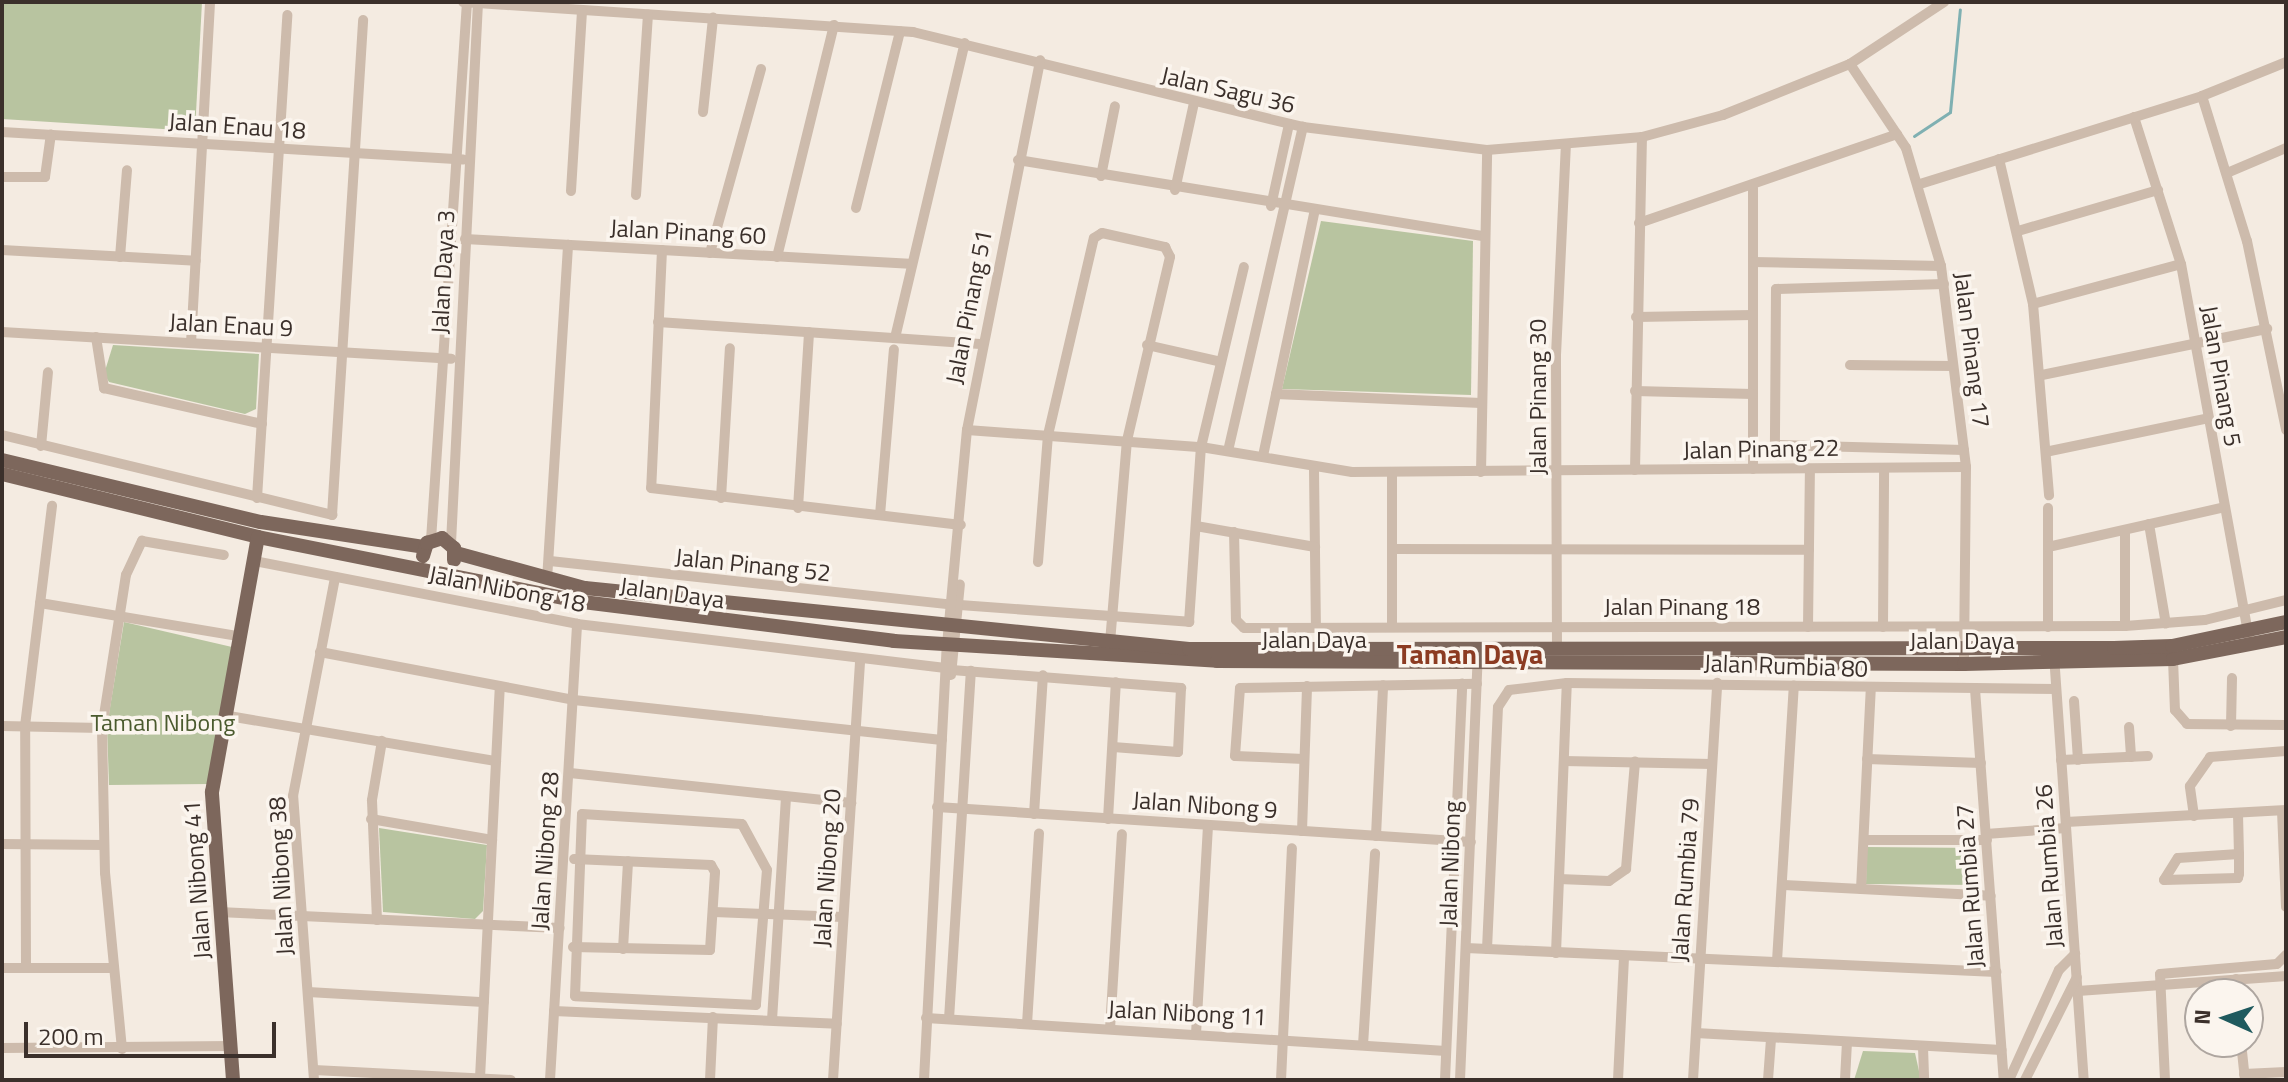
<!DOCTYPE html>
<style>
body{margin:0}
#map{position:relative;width:2288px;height:1082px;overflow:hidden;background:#f4ebe1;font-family:"Titillium Web",sans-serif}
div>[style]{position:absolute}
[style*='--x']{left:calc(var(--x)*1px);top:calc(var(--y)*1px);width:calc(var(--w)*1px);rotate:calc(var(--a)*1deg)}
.green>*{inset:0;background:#b8c4a0}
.stream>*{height:3px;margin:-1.5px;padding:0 1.5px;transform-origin:1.5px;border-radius:1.5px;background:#7fb0b2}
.minor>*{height:10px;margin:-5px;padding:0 5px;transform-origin:5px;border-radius:5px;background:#cdbbac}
.major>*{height:14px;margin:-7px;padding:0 7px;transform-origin:7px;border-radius:7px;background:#7d675c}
span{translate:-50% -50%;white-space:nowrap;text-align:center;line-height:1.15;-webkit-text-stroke:7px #fbf5ee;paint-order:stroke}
.street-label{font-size:24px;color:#3b302b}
.park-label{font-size:24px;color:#4a5a2e}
.quarter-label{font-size:28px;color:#8c3b22;font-weight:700}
.frame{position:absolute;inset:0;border:4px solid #3b302b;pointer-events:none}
.north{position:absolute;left:2184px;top:978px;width:80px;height:80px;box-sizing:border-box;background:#fbf5ee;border:2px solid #aea6a0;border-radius:50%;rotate:273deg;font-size:22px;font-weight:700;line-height:32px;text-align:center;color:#3b302b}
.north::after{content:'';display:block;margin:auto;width:28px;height:36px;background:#1f5a5e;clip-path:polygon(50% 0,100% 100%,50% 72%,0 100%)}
.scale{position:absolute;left:24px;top:1022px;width:252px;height:36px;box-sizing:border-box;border:4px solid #3b302b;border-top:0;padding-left:10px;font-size:24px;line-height:28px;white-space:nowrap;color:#3b302b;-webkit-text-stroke:6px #fbf5ee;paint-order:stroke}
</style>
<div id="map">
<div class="green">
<i style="clip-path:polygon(2px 2px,202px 2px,195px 131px,2px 119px)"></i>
<i style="clip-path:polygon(1321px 221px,1473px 241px,1471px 395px,1282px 389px)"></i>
<i style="clip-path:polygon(113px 345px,259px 354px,256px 409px,245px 414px,109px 382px,104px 374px)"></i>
<i style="clip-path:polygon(124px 622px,232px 647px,209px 784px,109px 785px,107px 726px)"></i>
<i style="clip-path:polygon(379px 828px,487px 845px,483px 911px,475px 919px,383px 912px)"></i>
<i style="clip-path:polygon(1867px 847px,1978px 848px,1977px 885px,1866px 884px)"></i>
<i style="clip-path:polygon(1863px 1051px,1915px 1053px,1921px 1080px,1854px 1080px)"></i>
</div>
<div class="stream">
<i style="--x:1914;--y:136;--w:43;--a:-33.7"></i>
<i style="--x:1950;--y:112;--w:103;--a:-84.5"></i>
</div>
<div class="minor">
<i style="--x:463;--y:2;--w:451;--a:3.8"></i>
<i style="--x:913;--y:32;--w:401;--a:13.7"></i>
<i style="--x:1303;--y:127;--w:185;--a:7.1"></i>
<i style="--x:1487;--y:150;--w:156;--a:-4.8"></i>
<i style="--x:1642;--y:137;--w:84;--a:-15.2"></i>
<i style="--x:1723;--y:115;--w:137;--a:-21.9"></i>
<i style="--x:1850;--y:64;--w:113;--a:-33.4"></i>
<i style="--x:1850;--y:64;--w:101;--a:56.3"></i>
<i style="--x:1906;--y:148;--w:123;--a:73.5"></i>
<i style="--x:1941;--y:266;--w:203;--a:82.9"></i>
<i style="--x:1966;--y:467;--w:197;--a:90.6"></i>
<i style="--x:2202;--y:96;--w:152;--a:72.8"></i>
<i style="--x:2247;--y:241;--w:193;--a:78.3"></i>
<i style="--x:703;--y:112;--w:95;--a:-83.9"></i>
<i style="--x:2134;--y:117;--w:154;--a:72.3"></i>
<i style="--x:2181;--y:264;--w:376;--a:79.7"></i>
<i style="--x:2;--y:132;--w:462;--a:3.4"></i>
<i style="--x:1999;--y:159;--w:149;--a:76.8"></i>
<i style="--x:2033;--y:304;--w:192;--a:85.2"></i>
<i style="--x:1018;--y:160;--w:472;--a:9.3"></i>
<i style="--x:2227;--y:173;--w:64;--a:-23"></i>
<i style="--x:1101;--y:176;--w:71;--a:-78.7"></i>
<i style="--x:2;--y:177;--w:43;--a:0"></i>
<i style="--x:45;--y:177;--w:43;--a:-82.1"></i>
<i style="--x:1920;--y:184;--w:295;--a:-17.3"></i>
<i style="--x:2202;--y:96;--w:91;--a:-22"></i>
<i style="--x:1753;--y:188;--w:281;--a:90"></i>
<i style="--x:1175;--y:190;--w:89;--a:-77.7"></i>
<i style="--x:571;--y:191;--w:181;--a:-86.5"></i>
<i style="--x:636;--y:195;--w:181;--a:-86.2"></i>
<i style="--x:1271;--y:206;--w:84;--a:-77.6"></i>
<i style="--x:856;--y:208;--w:182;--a:-76"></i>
<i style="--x:1639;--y:223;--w:273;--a:-19"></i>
<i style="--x:2018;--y:231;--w:146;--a:-16.3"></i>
<i style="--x:465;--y:239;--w:445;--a:3.2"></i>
<i style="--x:2;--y:250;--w:194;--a:3.2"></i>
<i style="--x:662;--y:250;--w:238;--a:92.6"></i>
<i style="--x:651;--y:488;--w:312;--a:6.8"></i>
<i style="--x:710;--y:253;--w:191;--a:-74.5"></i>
<i style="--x:120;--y:257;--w:87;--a:-85.4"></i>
<i style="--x:777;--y:257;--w:239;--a:-76.2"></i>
<i style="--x:1753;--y:262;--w:188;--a:1.2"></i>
<i style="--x:1944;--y:284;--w:168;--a:178.3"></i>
<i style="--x:1776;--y:289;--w:156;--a:90.4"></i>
<i style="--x:1775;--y:445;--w:189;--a:1.5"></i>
<i style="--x:2033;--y:304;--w:153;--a:-15.1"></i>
<i style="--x:1636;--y:317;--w:117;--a:-1"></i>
<i style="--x:658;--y:322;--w:323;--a:3.9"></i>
<i style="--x:2;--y:332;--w:450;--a:3.4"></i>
<i style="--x:96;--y:337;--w:52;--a:81.1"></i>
<i style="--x:104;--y:388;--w:162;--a:12.8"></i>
<i style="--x:895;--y:338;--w:303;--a:-76.7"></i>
<i style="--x:191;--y:343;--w:342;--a:-86.8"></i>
<i style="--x:1147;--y:345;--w:76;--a:12.9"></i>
<i style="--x:1850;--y:365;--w:103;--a:0.6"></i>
<i style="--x:2042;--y:375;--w:230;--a:-11.6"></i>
<i style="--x:1635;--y:391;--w:118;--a:1.5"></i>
<i style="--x:1276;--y:394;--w:205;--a:2.5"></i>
<i style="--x:967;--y:430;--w:235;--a:4.2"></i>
<i style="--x:1201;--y:447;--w:153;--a:9.4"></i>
<i style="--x:1352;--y:472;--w:614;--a:-0.47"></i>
<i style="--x:2;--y:435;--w:340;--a:13.6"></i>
<i style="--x:332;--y:515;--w:496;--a:-86.4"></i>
<i style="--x:41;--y:446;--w:74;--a:-84.6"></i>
<i style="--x:1228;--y:451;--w:333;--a:-77"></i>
<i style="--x:2050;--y:451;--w:162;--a:-11.7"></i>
<i style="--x:1263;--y:456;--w:248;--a:-78.1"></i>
<i style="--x:1314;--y:470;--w:157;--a:89.3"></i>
<i style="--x:1635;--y:470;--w:333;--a:-88.8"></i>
<i style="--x:1481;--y:472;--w:322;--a:-88.9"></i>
<i style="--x:257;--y:498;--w:484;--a:-86.4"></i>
<i style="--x:721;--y:498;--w:150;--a:-86.6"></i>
<i style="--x:798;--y:508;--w:176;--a:-86.4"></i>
<i style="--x:2048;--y:508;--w:119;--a:90"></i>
<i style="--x:880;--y:515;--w:166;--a:-85.2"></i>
<i style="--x:2149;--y:524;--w:101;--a:80.4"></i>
<i style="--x:1196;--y:526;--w:121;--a:10"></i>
<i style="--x:1234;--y:532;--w:88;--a:88.7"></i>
<i style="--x:1236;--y:620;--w:11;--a:45"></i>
<i style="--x:1244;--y:628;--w:881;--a:-0.13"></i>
<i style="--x:2125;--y:626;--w:80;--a:-4.3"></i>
<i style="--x:2205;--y:620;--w:83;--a:-13.9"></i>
<i style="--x:431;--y:540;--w:539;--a:-86.17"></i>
<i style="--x:451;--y:543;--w:542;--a:-87.14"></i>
<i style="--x:2048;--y:547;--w:181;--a:-12.7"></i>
<i style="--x:1392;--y:549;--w:417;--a:0.1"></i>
<i style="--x:254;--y:561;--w:329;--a:11"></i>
<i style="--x:577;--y:624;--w:371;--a:6.8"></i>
<i style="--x:550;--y:561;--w:404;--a:6.2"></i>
<i style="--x:1038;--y:562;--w:127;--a:-85.5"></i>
<i style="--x:1048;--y:435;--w:202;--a:-76.9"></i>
<i style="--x:1094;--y:238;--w:9;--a:-32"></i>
<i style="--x:1102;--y:233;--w:65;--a:12.5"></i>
<i style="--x:1165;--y:247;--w:11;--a:63"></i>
<i style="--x:1170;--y:257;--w:188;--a:103.2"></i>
<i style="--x:1127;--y:440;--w:204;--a:94.8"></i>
<i style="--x:547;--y:580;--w:336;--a:-86.4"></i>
<i style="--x:40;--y:603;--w:201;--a:9.5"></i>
<i style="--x:960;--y:605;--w:230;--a:4.2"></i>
<i style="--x:1189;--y:622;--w:175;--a:-86.1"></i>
<i style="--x:1201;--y:447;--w:185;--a:-76.6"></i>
<i style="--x:2125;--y:626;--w:96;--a:-90"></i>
<i style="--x:1392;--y:627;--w:154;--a:-90"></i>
<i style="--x:1808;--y:627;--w:158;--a:-89.3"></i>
<i style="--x:1883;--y:627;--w:159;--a:-89.6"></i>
<i style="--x:1557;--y:649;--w:294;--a:-90.2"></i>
<i style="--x:1556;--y:355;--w:210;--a:-87.3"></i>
<i style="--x:320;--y:652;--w:258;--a:10.7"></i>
<i style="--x:574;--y:700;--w:370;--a:6.2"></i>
<i style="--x:2054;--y:655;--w:426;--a:86"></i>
<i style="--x:2173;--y:659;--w:51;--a:87.8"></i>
<i style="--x:2175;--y:710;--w:18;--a:49"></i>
<i style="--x:2187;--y:724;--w:99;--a:0.6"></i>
<i style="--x:952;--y:670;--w:230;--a:4.5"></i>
<i style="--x:1181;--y:688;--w:64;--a:92.7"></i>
<i style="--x:1178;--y:752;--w:65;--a:-175.6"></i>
<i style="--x:951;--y:675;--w:91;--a:-84.4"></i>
<i style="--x:1975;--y:689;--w:392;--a:85.8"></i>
<i style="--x:2074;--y:701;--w:59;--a:86.1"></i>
<i style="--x:223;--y:715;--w:277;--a:9.6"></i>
<i style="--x:2;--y:726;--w:100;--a:1.1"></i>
<i style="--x:2231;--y:726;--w:48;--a:-88.8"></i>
<i style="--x:2129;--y:727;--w:30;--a:86"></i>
<i style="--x:1304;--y:759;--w:69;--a:-177.5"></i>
<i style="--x:1235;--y:756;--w:68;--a:-85.8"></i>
<i style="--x:1240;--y:688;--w:237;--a:-1"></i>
<i style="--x:1867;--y:759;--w:114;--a:2"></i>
<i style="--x:2061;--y:760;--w:87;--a:-2.6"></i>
<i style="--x:1564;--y:761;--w:148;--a:1.2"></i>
<i style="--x:570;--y:773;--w:283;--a:6.1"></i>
<i style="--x:937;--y:807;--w:535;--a:3.75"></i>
<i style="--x:2282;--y:811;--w:96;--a:87.6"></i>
<i style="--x:582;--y:814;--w:160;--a:3.6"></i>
<i style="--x:742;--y:824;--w:52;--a:61.5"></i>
<i style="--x:767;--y:870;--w:135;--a:94.7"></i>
<i style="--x:756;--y:1005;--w:181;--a:-177.2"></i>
<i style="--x:575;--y:996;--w:182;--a:-87.8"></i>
<i style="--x:1034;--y:814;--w:139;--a:-86.3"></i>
<i style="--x:2238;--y:814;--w:40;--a:88.6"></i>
<i style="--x:2239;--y:854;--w:20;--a:90"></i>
<i style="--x:2239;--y:874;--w:4;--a:104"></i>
<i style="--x:2238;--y:878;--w:74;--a:178.5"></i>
<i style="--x:2164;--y:880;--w:26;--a:-58"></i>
<i style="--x:2178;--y:858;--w:61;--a:-3.8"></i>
<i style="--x:2194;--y:816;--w:30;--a:-98"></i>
<i style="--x:2190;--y:786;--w:35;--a:-55"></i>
<i style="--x:2210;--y:757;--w:76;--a:-4.5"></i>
<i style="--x:371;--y:819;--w:123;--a:9.8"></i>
<i style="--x:1108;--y:819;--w:137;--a:-86.7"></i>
<i style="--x:2066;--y:822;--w:220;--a:-3.1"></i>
<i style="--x:1302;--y:831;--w:145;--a:-88"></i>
<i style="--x:1986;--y:834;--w:80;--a:-4.3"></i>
<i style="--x:1376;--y:836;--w:151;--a:-87.3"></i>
<i style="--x:1864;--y:840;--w:123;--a:0"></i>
<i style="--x:2;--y:844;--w:102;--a:0.6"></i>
<i style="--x:1559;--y:879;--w:50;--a:2.3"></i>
<i style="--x:1609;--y:881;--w:21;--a:-35"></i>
<i style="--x:1626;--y:869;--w:108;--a:-85.2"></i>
<i style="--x:1784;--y:885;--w:207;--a:3"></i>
<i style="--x:1861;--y:889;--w:201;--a:-87.2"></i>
<i style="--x:219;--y:912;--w:341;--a:2.7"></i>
<i style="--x:714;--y:912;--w:129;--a:2.2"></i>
<i style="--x:377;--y:920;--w:120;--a:-92.4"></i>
<i style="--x:372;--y:800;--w:60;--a:-80.4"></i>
<i style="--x:573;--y:947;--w:137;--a:1.3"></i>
<i style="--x:710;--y:950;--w:78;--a:-86.3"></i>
<i style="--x:715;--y:872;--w:8;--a:-120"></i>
<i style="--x:711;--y:865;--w:137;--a:-177.5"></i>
<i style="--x:1466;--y:948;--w:531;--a:2.59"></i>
<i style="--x:623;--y:949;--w:88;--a:-86.7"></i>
<i style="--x:1487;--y:949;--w:242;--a:-87.4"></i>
<i style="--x:1498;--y:707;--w:20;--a:-57"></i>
<i style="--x:1509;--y:690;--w:58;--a:-6.9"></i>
<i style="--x:1567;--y:683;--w:489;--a:0.7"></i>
<i style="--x:1556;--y:953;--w:270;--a:-87.7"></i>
<i style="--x:1777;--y:961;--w:276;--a:-86.5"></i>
<i style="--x:2;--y:968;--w:111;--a:0"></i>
<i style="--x:26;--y:968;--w:242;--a:-90.2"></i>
<i style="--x:25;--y:726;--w:222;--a:-83"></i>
<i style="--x:2236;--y:979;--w:15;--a:86"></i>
<i style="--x:2078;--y:991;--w:209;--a:-4.1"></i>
<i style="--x:308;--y:992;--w:176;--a:3.3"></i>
<i style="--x:554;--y:1011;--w:283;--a:2.6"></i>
<i style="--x:926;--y:1018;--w:521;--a:3.63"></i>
<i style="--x:949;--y:1019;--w:349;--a:-86.4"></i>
<i style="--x:772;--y:1020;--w:220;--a:-86.4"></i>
<i style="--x:1027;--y:1024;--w:191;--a:-86.4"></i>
<i style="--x:1110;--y:1029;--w:195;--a:-86.5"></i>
<i style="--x:1696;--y:1033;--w:306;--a:3.2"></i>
<i style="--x:1196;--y:1034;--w:209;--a:-86.7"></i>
<i style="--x:2241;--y:1042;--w:38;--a:84"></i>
<i style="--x:1363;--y:1045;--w:192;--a:-86.4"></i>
<i style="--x:1923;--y:1047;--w:33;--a:88"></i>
<i style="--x:2;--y:1048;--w:230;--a:-0.5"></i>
<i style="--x:122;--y:1049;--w:177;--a:-95.5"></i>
<i style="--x:105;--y:873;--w:145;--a:-91.2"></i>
<i style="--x:102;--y:728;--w:155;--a:-81.1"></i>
<i style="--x:126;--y:575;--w:38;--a:-65"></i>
<i style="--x:142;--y:541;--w:83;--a:9.7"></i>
<i style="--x:314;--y:1070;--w:197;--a:2.9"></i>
<i style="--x:2244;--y:1074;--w:42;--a:-2.7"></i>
<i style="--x:480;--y:1078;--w:392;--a:-87.1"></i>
<i style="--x:314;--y:1080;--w:285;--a:-94.2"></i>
<i style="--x:293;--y:796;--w:223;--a:-79.1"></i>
<i style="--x:550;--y:1080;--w:457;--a:-86.6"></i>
<i style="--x:710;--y:1080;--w:63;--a:-87.3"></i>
<i style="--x:833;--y:1080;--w:422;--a:-86.3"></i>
<i style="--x:924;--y:1080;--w:436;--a:-87"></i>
<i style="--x:947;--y:645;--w:216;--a:-84.7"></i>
<i style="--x:967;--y:430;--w:377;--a:-78.8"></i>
<i style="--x:1281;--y:1080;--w:232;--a:-87.3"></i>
<i style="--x:1445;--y:1080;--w:397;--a:-87.5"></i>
<i style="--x:1460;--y:1080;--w:422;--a:-87.6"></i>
<i style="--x:1618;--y:1080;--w:124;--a:-87.2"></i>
<i style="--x:1693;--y:1080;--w:398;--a:-86.5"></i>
<i style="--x:1768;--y:1080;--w:41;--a:-85.8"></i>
<i style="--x:1845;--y:1080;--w:35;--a:-87"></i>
<i style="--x:2009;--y:1080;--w:121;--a:-65.6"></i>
<i style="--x:2059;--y:970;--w:23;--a:-45"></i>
<i style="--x:2025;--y:1080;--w:115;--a:-63.2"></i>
<i style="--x:2165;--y:1080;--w:106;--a:-92.7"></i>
<i style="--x:2160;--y:974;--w:117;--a:-4.9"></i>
<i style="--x:2277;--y:964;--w:13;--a:-45"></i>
</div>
<div class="major">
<i style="--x:2;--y:460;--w:266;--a:13.5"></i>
<i style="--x:261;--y:522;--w:166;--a:8.7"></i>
<i style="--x:2;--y:474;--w:264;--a:13.8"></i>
<i style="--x:258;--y:537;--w:331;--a:11.3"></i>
<i style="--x:583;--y:602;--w:313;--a:7.1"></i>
<i style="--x:894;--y:641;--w:324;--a:3.5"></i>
<i style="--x:1217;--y:661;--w:747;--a:0.23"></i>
<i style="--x:1964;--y:664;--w:209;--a:-1.4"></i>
<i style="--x:2173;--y:659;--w:115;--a:-11"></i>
<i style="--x:456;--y:553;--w:134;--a:15.2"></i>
<i style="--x:585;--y:588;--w:607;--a:5.77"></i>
<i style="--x:1189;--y:649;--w:925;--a:-0.06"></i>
<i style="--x:2114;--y:648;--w:58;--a:-2"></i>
<i style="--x:2172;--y:646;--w:116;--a:-11.9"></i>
<i style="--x:423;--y:556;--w:14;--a:-73"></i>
<i style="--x:427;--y:543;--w:16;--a:-18"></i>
<i style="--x:442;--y:538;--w:16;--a:40"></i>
<i style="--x:454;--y:548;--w:12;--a:90"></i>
<i style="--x:233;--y:1080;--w:289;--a:-94.2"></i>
<i style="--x:212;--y:792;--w:259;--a:-79.8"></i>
</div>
<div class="street-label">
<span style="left:1228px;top:90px;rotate:13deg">Jalan Sagu 36</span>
<span style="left:237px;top:126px;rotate:4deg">Jalan Enau 18</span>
<span style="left:688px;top:232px;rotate:3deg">Jalan Pinang 60</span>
<span style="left:443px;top:272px;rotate:-87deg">Jalan Daya 3</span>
<span style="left:969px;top:307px;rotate:-79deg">Jalan Pinang 51</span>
<span style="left:231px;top:325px;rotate:3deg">Jalan Enau 9</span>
<span style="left:1972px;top:350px;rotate:83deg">Jalan Pinang 17</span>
<span style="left:2221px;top:376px;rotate:80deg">Jalan Pinang 5</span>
<span style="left:1538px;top:397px;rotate:-90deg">Jalan Pinang 30</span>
<span style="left:1761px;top:449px;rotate:-1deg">Jalan Pinang 22</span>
<span style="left:753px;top:565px;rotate:6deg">Jalan Pinang 52</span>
<span style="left:507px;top:589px;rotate:11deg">Jalan Nibong 18</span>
<span style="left:672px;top:593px;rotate:8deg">Jalan Daya</span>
<span style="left:1682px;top:607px">Jalan Pinang 18</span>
<span style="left:1314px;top:640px">Jalan Daya</span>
<span style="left:1962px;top:641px">Jalan Daya</span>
<span style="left:1786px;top:666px;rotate:2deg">Jalan Rumbia 80</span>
<span style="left:1205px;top:805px;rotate:4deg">Jalan Nibong 9</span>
<span style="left:545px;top:851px;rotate:-86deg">Jalan Nibong 28</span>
<span style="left:1450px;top:864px;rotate:-88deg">Jalan Nibong</span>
<span style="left:2049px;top:866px;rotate:-94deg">Jalan Rumbia 26</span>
<span style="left:827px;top:868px;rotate:-86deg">Jalan Nibong 20</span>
<span style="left:281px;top:876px;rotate:-93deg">Jalan Nibong 38</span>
<span style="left:197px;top:880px;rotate:-94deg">Jalan Nibong 41</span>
<span style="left:1685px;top:880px;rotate:-86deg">Jalan Rumbia 79</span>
<span style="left:1970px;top:886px;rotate:-94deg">Jalan Rumbia 27</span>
<span style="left:1187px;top:1013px;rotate:3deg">Jalan Nibong 11</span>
</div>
<div class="park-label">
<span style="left:163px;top:723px">Taman Nibong</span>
</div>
<div class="quarter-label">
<span style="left:1470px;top:654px">Taman Daya</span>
</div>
<div class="frame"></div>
<div class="north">N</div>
<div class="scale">200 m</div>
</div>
